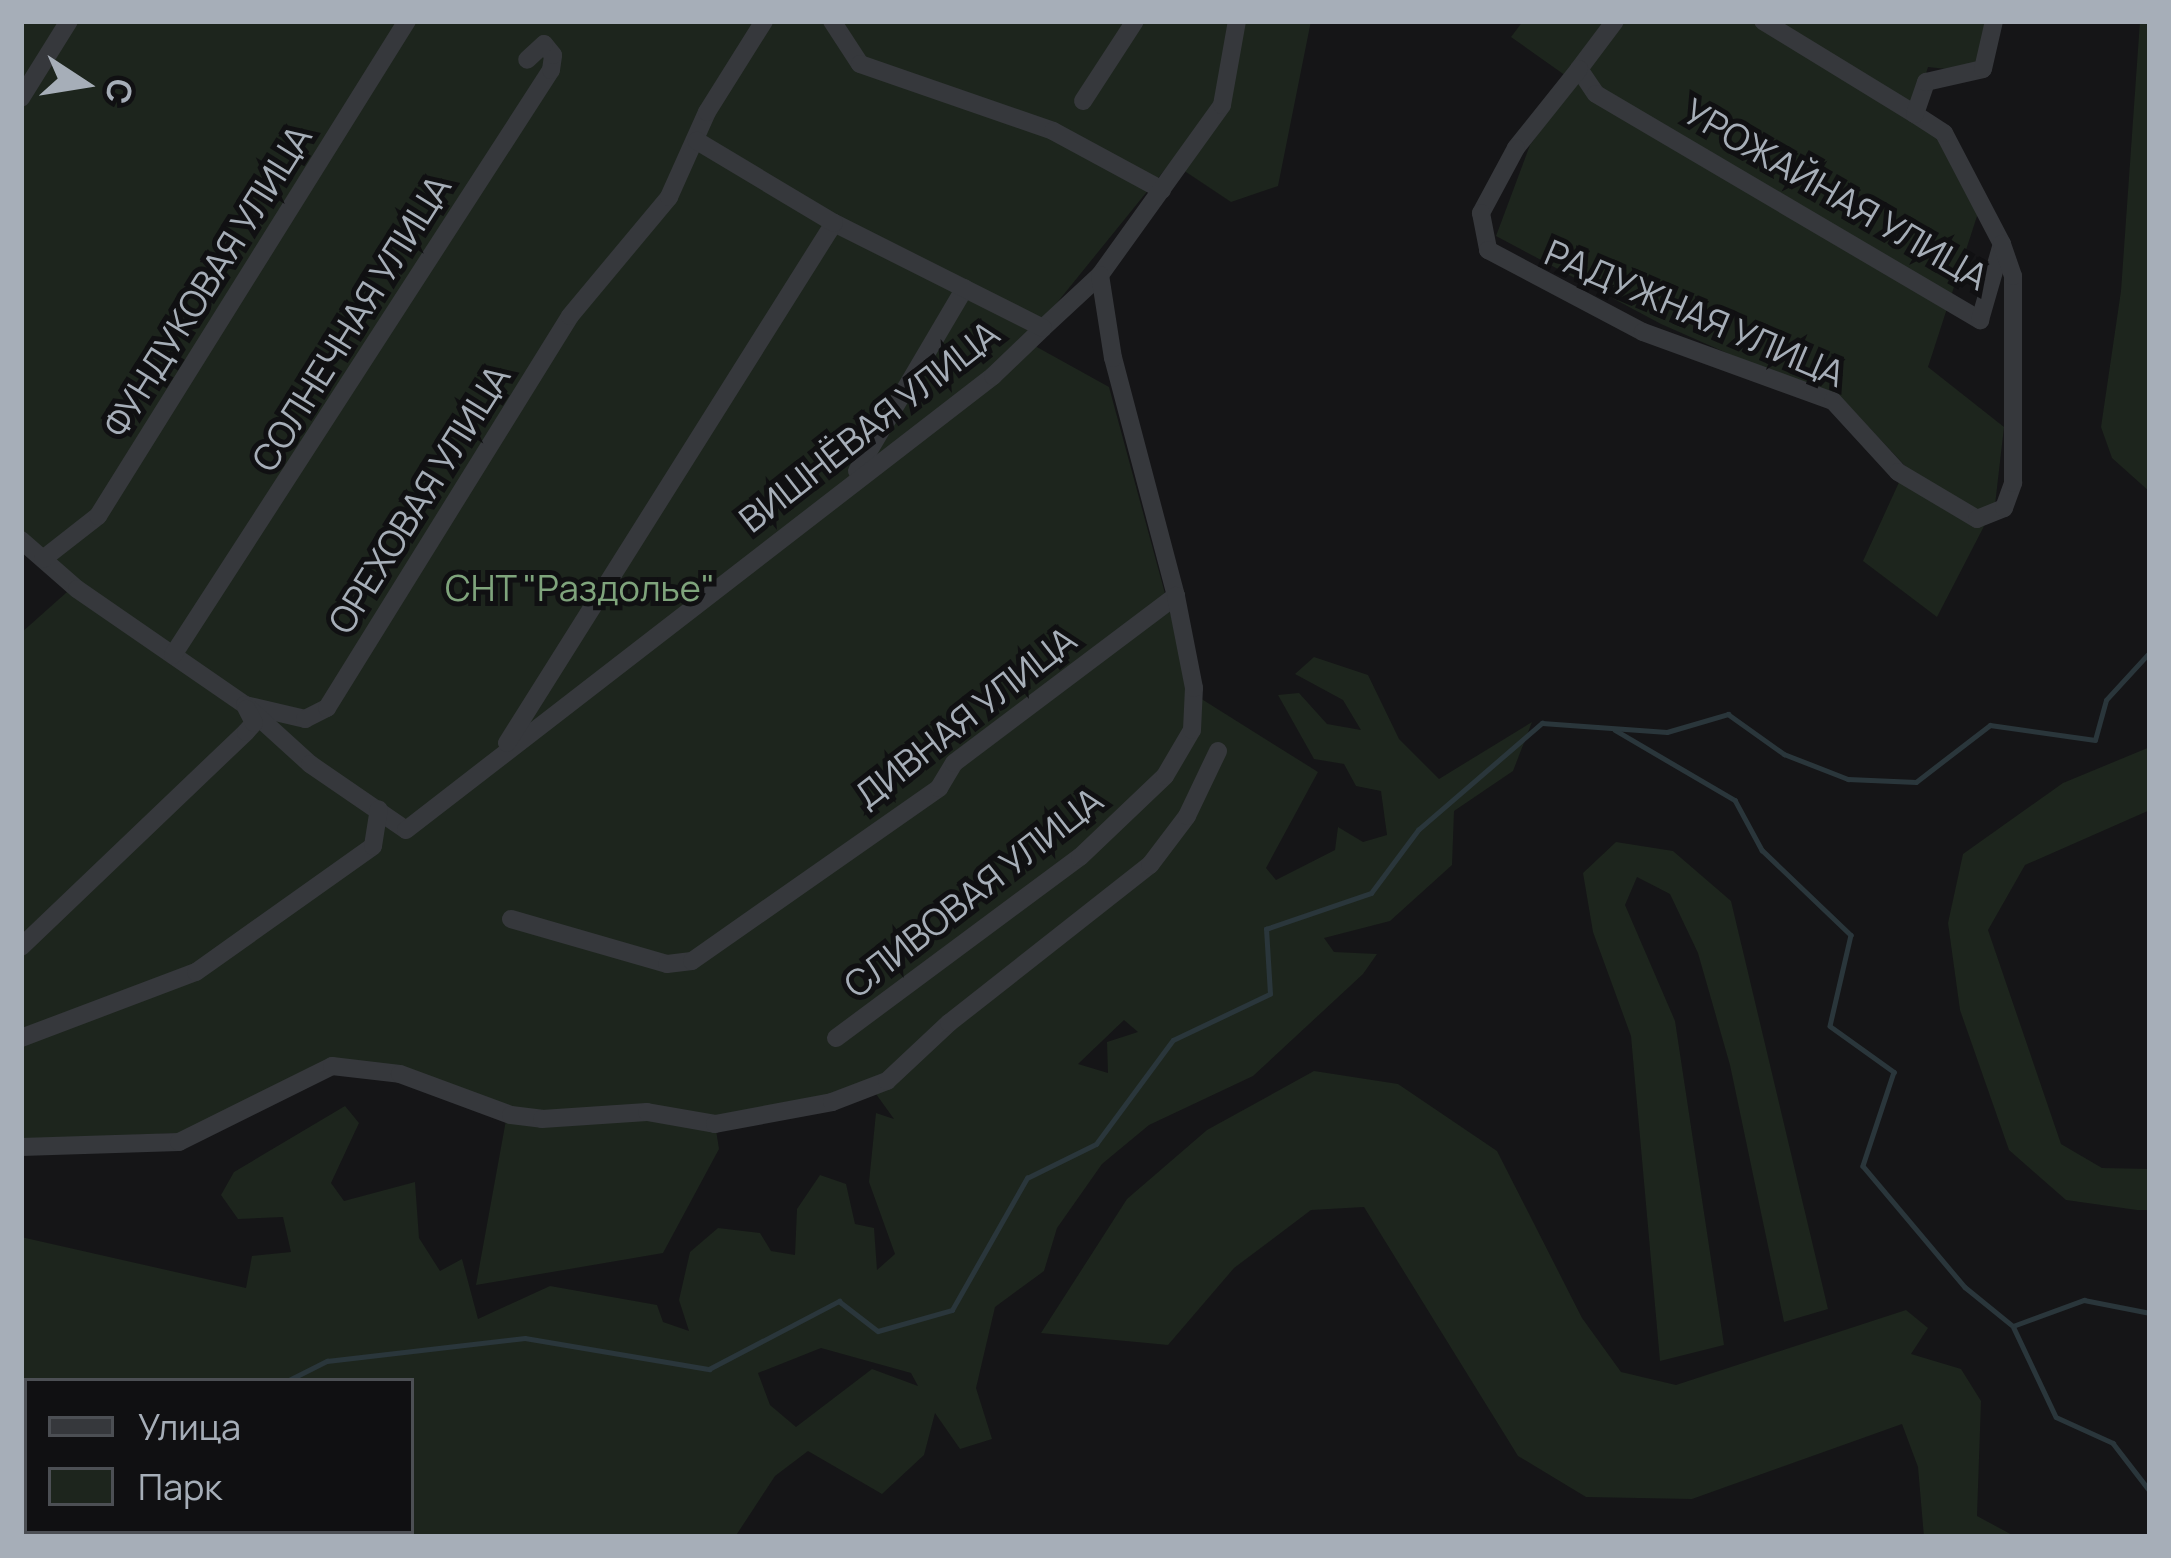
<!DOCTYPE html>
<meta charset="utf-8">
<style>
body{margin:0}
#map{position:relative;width:2171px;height:1558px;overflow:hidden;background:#151517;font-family:Manrope,sans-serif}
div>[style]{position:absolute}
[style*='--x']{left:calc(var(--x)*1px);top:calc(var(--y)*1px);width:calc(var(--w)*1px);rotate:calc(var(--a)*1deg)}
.green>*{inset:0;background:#1d251d}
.stream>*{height:4.5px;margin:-2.25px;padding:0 2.25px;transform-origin:2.25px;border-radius:2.25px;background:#2a363b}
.street>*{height:18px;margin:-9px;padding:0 9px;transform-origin:9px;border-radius:9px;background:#36383c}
span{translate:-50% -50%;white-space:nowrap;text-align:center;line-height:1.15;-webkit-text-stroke:10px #101012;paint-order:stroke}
.street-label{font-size:36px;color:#a6aeb8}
.park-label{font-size:36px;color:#7fa47c}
.frame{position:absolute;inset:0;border:24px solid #a6aeb8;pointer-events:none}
.legend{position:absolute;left:24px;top:1378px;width:390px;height:156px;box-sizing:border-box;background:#101012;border:3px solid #4c4f54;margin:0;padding:15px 21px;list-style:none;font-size:36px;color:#a6aeb8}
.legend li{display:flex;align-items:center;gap:24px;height:60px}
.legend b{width:60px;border:3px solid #4c4f54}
.north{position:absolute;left:24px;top:24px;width:120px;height:120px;-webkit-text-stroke:9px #101012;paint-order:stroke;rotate:102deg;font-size:33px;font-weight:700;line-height:48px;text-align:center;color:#a6aeb8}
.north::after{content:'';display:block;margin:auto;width:42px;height:54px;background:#a6aeb8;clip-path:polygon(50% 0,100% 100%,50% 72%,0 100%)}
</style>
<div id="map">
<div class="green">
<i style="clip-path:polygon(evenodd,21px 21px,1311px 21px,1278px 186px,1231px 202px,1171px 162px,1026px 341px,1109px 387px,1192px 693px,1318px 772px,1266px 868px,1276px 880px,1335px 850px,1338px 827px,1363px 842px,1387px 835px,1381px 791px,1356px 786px,1344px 764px,1314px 759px,1278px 695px,1299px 693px,1327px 724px,1361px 730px,1343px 700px,1295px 674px,1314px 657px,1368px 675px,1399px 739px,1439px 779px,1532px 722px,1513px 771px,1454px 811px,1452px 865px,1390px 921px,1324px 938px,1334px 952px,1377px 954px,1363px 974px,1253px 1076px,1149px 1125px,1102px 1164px,1057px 1228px,1044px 1271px,995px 1307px,976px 1388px,992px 1439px,960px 1449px,935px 1413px,924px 1455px,882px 1494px,808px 1451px,775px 1476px,735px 1537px,21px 1537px,21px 1237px,246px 1288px,252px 1256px,291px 1252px,283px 1217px,238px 1219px,221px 1195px,234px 1172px,345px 1106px,359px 1123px,331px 1183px,344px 1201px,415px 1182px,419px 1238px,440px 1271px,462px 1259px,478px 1319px,550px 1286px,657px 1305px,663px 1322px,689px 1331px,679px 1300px,690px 1252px,718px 1228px,760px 1233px,771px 1251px,795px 1255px,797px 1209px,820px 1175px,846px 1184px,855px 1224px,874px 1228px,877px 1270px,895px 1254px,869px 1182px,876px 1113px,894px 1119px,876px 1094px,716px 1130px,719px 1149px,663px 1253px,476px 1285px,508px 1109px,339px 1058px,180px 1133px,21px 1140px,21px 633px,67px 592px,21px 548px,21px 21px,1124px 1020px,1138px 1032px,1107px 1042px,1108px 1073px,1078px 1064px,1124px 1020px,21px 21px,821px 1348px,911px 1373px,918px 1386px,872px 1369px,796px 1427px,770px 1405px,758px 1373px,821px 1348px,21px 21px,27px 1381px,411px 1381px,411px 1531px,27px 1531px,27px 1381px)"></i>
<i style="clip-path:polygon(1523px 21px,1987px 21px,1974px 72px,1928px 67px,1912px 118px,1948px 142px,1979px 210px,1928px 367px,2004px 427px,1995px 505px,1937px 617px,1863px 561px,1906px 467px,1851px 408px,1661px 324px,1496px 236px,1530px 145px,1576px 83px,1511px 37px)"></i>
<i style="clip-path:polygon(2140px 21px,2150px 21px,2150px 492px,2112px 458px,2101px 427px,2121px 291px)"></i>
<i style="clip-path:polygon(2150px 747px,2150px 810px,2025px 865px,1988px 930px,2061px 1144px,2102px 1168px,2150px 1169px,2150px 1210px,2137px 1210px,2066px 1200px,2009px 1150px,1960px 1010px,1948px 923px,1963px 854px,2063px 783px)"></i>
<i style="clip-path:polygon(1616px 842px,1673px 851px,1731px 901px,1828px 1309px,1784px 1322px,1730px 1065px,1698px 953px,1670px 894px,1637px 877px,1625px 905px,1675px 1021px,1724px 1345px,1660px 1361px,1631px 1036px,1593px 932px,1583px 873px)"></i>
<i style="clip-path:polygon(1314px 1071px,1398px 1084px,1497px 1151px,1582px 1318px,1621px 1372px,1676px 1385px,1906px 1310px,1928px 1328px,1911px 1354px,1961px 1369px,1981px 1401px,1977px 1516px,2016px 1537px,1924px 1537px,1918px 1467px,1902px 1424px,1692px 1499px,1586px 1497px,1518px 1456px,1364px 1207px,1311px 1210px,1234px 1268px,1168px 1345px,1041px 1333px,1127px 1199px,1207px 1130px)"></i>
</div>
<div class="stream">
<i style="--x:1615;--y:730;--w:139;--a:30.3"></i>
<i style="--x:1735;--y:800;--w:57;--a:61.6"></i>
<i style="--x:1762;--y:850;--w:123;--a:43.7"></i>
<i style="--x:1851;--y:935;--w:93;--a:103"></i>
<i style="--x:1830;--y:1026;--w:79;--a:35.7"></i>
<i style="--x:1894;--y:1072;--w:99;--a:108.3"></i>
<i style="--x:1863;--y:1166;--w:158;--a:49.9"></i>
<i style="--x:1965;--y:1287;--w:62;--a:39.1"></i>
<i style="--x:2013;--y:1326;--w:76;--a:-20.1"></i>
<i style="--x:2084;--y:1300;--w:67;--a:11.1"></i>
<i style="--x:2014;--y:1328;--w:98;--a:64.7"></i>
<i style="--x:2056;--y:1417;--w:63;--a:24.5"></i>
<i style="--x:2113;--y:1443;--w:61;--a:52.4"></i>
<i style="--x:287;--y:1381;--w:45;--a:-26.6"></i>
<i style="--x:327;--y:1361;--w:199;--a:-6.6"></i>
<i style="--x:525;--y:1338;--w:187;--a:9.6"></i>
<i style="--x:709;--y:1369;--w:147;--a:-27.6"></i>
<i style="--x:839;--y:1301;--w:49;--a:37.6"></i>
<i style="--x:878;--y:1331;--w:77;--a:-15.8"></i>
<i style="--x:952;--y:1310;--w:152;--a:-60.4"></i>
<i style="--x:1027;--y:1178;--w:77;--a:-26.2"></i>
<i style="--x:1096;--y:1144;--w:129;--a:-53.5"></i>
<i style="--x:1173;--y:1040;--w:107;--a:-25.4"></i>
<i style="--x:1270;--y:994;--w:65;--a:-93.5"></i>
<i style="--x:1266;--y:929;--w:111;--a:-18.9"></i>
<i style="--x:1371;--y:893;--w:79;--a:-53.3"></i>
<i style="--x:1418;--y:830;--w:164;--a:-40.8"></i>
<i style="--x:1542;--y:723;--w:125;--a:4.1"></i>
<i style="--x:1667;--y:732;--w:64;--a:-16.4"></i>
<i style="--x:1728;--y:714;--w:69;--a:35.5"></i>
<i style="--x:1784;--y:754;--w:69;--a:21.3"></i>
<i style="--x:1848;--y:779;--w:68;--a:2.5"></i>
<i style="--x:1916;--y:782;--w:93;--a:-37.6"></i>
<i style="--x:1990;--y:725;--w:106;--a:8.1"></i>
<i style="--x:2095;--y:740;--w:41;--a:-74.6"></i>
<i style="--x:2106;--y:700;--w:65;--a:-47.5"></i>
<i style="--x:98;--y:1537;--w:8;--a:-50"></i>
</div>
<div class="street">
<i style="--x:832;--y:21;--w:51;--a:56.9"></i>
<i style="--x:860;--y:64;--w:204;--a:19.1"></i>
<i style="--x:1053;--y:131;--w:124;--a:28.4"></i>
<i style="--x:1615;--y:21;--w:60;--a:126.9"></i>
<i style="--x:1579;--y:69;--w:30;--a:56"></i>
<i style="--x:1596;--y:94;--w:446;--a:30.5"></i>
<i style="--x:1980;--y:320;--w:79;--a:-73.9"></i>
<i style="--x:2002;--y:244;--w:125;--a:-117.6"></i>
<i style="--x:1944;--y:133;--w:35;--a:-147"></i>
<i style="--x:1763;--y:21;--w:178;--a:31.5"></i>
<i style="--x:1915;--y:114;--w:34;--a:-71"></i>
<i style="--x:1926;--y:82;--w:58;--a:-12.8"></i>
<i style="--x:1983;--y:69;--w:49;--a:-77.1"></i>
<i style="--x:1579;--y:69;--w:101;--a:128.6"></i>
<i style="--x:1516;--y:148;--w:74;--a:118.3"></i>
<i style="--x:1481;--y:213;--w:38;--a:79"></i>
<i style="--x:1488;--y:250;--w:175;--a:27.9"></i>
<i style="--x:1643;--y:332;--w:202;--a:20"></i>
<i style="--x:1833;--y:401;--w:96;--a:47.5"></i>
<i style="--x:1898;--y:472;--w:92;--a:30.7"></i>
<i style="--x:1977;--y:519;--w:29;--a:-22"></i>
<i style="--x:2004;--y:508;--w:27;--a:-70"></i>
<i style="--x:2013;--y:483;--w:207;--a:-90"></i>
<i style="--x:2013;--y:276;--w:34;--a:-109"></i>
<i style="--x:21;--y:98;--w:91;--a:-58.1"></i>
<i style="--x:1083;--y:101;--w:95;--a:-57"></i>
<i style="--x:1043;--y:328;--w:78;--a:-42.9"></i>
<i style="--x:1100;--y:275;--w:209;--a:-54.3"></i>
<i style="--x:1222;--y:105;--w:85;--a:-79.9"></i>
<i style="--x:857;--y:471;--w:212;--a:-59.5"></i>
<i style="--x:21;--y:540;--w:74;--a:41.2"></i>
<i style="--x:77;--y:589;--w:204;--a:34.6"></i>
<i style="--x:245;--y:705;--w:62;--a:13.1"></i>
<i style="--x:305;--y:719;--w:25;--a:-27"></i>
<i style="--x:327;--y:708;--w:461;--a:-58.2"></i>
<i style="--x:570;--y:316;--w:155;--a:-50.2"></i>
<i style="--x:669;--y:197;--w:93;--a:-65.9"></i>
<i style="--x:707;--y:112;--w:107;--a:-57.9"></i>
<i style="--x:43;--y:559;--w:70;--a:-38"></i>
<i style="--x:98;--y:516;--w:584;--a:-58.03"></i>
<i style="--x:173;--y:655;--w:696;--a:-57.13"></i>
<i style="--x:551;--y:70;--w:15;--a:-82"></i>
<i style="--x:553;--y:55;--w:14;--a:-129"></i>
<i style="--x:544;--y:44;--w:23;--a:137"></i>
<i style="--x:245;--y:705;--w:88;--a:42.2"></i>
<i style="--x:310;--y:764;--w:116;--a:34.5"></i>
<i style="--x:406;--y:830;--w:742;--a:-37.72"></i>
<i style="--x:993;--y:376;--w:69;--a:-43.8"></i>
<i style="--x:1043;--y:328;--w:234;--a:-153.3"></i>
<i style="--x:507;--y:743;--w:614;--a:-57.84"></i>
<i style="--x:834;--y:223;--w:160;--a:-149.1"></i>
<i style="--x:511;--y:919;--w:162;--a:16.1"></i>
<i style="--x:667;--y:964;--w:25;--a:-7"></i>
<i style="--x:692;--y:961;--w:302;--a:-35"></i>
<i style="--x:939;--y:788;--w:29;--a:-59"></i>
<i style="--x:954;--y:763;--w:278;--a:-37"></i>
<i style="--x:1176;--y:596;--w:246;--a:-104.8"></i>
<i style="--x:1113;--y:358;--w:84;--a:-98.9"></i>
<i style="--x:21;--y:947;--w:311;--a:-43.7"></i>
<i style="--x:246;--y:732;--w:12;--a:-48"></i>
<i style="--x:254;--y:723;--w:16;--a:-117"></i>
<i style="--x:21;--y:1038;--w:187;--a:-20.7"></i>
<i style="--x:196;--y:972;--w:217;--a:-35.4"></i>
<i style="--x:373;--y:846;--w:37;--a:-81"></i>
<i style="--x:836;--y:1038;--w:304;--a:-36.6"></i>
<i style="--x:1080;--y:857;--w:117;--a:-43.6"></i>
<i style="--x:1165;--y:776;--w:53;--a:-59.6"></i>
<i style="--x:1192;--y:730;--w:42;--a:-87.3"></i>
<i style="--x:1194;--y:688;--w:94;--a:-101.1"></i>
<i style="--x:21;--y:1147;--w:158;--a:-1.8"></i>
<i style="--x:179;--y:1142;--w:171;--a:-26.4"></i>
<i style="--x:332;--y:1066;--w:68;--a:6.7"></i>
<i style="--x:400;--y:1074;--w:118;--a:20.3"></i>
<i style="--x:511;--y:1115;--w:31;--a:7"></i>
<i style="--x:542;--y:1119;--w:105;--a:-3.8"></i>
<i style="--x:647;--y:1112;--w:69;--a:10"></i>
<i style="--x:715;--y:1124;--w:119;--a:-10.6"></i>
<i style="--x:832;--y:1102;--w:59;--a:-20.9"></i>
<i style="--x:887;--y:1081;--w:85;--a:-43.1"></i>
<i style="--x:949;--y:1023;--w:256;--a:-38.2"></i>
<i style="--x:1150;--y:865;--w:61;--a:-52.9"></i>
<i style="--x:1187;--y:816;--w:72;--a:-64.5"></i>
</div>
<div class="street-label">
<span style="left:1836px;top:194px;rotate:30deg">УРОЖАЙНАЯ УЛИЦА</span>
<span style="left:207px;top:281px;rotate:-58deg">ФУНДУКОВАЯ УЛИЦА</span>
<span style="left:1695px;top:313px;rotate:23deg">РАДУЖНАЯ УЛИЦА</span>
<span style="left:351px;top:323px;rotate:-58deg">СОЛНЕЧНАЯ УЛИЦА</span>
<span style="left:869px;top:426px;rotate:-38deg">ВИШНЁВАЯ УЛИЦА</span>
<span style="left:419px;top:499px;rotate:-58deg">ОРЕХОВАЯ УЛИЦА</span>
<span style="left:965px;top:717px;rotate:-38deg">ДИВНАЯ УЛИЦА</span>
<span style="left:973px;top:892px;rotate:-38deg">СЛИВОВАЯ УЛИЦА</span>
</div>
<div class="park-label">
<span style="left:580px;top:588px">СНТ "Раздолье"</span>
</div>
<div class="frame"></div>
<ul class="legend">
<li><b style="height:15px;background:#36383c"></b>Улица</li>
<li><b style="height:33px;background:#1d251d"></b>Парк</li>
</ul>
<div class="north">С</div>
</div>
